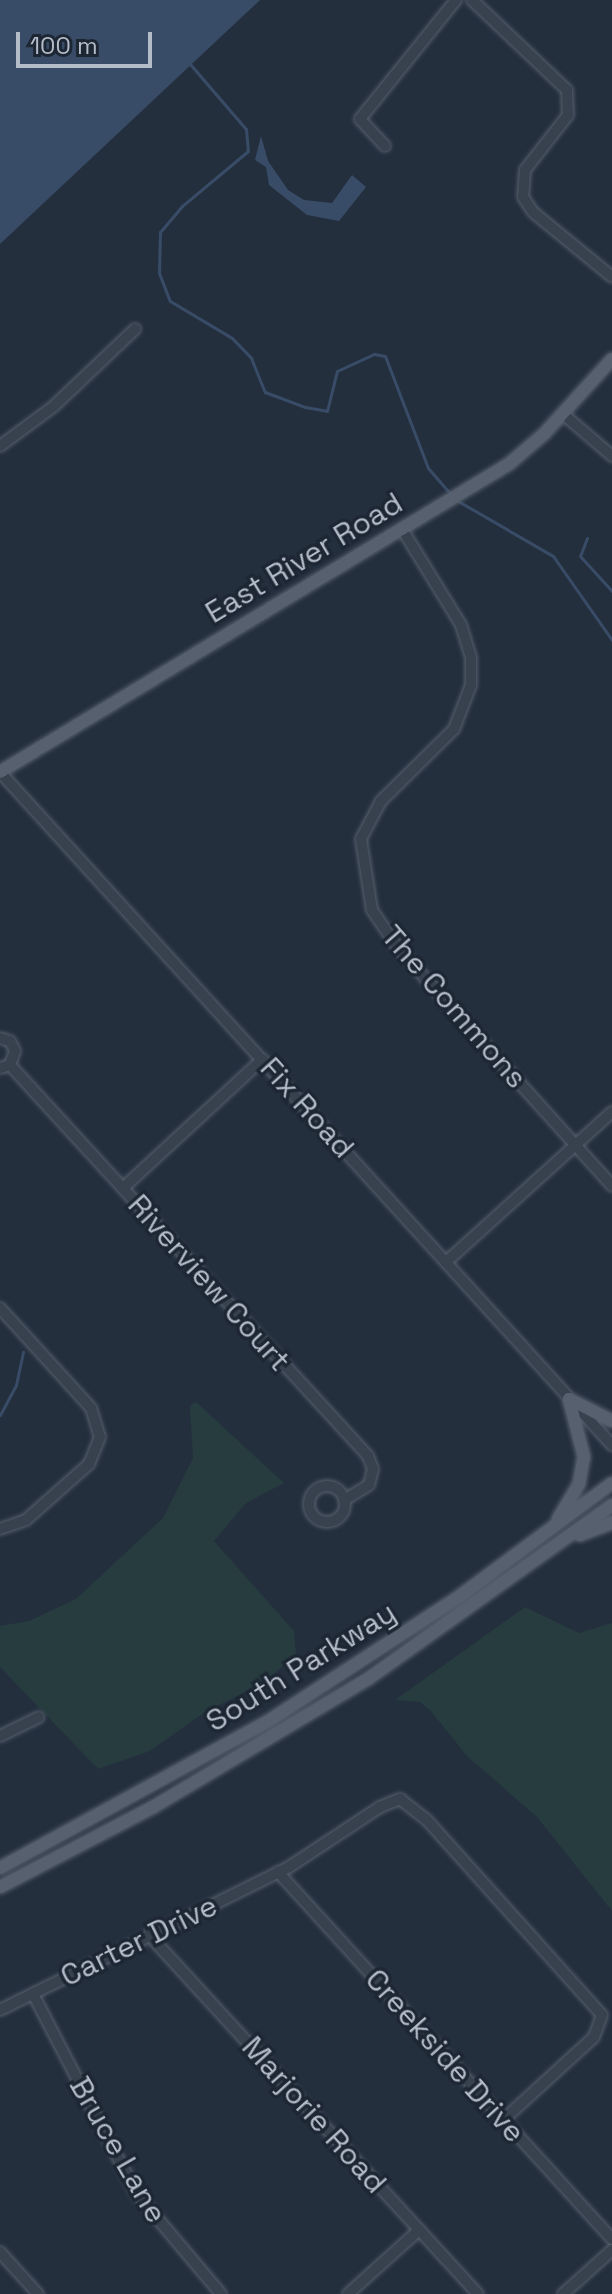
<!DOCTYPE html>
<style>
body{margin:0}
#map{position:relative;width:612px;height:2294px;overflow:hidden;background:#242f3e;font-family:"Space Grotesk",sans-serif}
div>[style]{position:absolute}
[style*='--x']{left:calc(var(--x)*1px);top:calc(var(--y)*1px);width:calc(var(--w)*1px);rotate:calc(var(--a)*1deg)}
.green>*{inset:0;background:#263c3f}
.water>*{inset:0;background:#394c67}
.stream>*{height:3px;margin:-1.5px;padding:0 1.5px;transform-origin:1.5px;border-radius:1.5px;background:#394c67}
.roads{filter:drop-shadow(0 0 2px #565f6c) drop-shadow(0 0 2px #565f6c)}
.minor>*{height:10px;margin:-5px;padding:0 5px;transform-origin:5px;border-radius:5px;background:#38414e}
.minor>.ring{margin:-5px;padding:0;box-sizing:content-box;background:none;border:10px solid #38414e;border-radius:50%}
.major>*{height:12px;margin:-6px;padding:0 6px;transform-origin:6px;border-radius:6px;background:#56606e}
span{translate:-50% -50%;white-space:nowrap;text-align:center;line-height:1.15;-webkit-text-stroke:7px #1d2633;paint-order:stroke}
.street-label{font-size:30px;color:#b4bcc9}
.scale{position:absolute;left:16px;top:32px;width:136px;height:36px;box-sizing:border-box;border:4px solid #b4bcc9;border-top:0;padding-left:10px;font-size:24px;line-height:28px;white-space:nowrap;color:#b4bcc9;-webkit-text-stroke:6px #1d2633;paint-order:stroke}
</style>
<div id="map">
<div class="green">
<i style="clip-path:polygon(196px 1402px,284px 1483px,246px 1503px,214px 1541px,294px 1631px,296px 1654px,264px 1683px,205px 1712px,150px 1751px,98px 1769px,0 1667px,0 1626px,29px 1621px,76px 1599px,163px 1518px,193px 1458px,190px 1406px)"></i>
<i style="clip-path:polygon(525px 1607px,579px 1633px,612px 1623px,612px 1911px,537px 1817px,467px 1756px,430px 1710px,420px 1702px,395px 1700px)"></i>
</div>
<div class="water">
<i style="clip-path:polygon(0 0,260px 0,0 244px)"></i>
<i style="clip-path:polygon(261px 136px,268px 161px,288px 190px,304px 200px,332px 203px,352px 175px,366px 187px,339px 221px,307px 215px,269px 185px,266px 167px,255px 160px)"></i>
</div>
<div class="stream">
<i style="--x:190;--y:64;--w:86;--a:49.3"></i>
<i style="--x:246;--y:129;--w:22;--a:85"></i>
<i style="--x:248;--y:151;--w:86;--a:140.2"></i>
<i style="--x:182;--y:206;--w:34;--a:130"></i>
<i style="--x:160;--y:232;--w:41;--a:91.4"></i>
<i style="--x:159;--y:273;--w:30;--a:69"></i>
<i style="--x:170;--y:301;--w:72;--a:30.8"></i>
<i style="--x:232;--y:338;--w:28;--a:46"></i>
<i style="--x:251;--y:358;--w:37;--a:68"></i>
<i style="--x:265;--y:392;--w:43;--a:20.6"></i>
<i style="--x:305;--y:407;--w:22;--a:10"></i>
<i style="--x:327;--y:411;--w:41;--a:-76"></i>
<i style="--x:337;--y:371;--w:41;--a:-24.7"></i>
<i style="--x:374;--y:354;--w:11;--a:10"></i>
<i style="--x:385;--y:356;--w:120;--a:69"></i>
<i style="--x:428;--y:468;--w:33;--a:49"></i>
<i style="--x:458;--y:501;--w:110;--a:30.1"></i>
<i style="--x:553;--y:556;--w:103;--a:54.9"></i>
<i style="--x:587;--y:538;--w:19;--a:111"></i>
<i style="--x:580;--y:556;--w:47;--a:47.6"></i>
<i style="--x:0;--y:1415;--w:34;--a:-62"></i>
<i style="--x:16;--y:1385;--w:34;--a:-78"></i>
</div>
<div class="roads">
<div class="minor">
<i style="--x:472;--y:0;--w:131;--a:43.5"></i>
<i style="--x:567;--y:90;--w:25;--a:88"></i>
<i style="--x:568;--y:115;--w:70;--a:128"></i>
<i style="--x:525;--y:170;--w:27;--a:94"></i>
<i style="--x:523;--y:197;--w:18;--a:56"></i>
<i style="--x:533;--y:212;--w:102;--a:39.4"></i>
<i style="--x:385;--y:146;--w:37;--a:-133"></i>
<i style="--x:360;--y:119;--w:153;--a:-51.1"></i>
<i style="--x:563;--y:414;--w:65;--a:40.6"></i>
<i style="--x:0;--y:446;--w:67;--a:-36.5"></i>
<i style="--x:54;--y:406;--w:112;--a:-43.5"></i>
<i style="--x:402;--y:529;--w:113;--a:58.4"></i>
<i style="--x:461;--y:625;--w:34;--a:73"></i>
<i style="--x:471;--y:657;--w:28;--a:90"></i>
<i style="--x:471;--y:685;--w:47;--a:111.1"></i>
<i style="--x:454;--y:729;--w:103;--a:135.4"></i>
<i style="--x:381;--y:801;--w:43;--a:117.8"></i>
<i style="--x:361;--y:839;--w:72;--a:81.2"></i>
<i style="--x:372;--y:910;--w:46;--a:55.6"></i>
<i style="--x:398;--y:948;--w:320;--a:48"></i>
<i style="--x:0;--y:772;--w:910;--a:47.72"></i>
<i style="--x:0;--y:1038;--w:10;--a:17"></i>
<i style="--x:10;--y:1041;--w:11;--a:63"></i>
<i style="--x:15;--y:1051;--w:15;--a:110"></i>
<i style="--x:10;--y:1065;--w:10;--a:163"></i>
<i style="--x:10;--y:1065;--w:530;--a:47.52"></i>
<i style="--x:368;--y:1456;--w:14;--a:69"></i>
<i style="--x:373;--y:1469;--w:16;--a:104"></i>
<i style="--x:369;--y:1485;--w:29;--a:149"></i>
<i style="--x:123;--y:1188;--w:190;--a:-42.7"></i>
<i style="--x:446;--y:1262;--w:224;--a:-42.1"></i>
<i style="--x:0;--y:1308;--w:135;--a:47.7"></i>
<i style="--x:91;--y:1408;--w:30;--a:73"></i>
<i style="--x:100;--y:1437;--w:29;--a:112"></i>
<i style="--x:89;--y:1464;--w:84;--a:138.4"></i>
<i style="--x:26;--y:1520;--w:28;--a:161"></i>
<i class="ring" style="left:309px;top:1486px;width:26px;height:26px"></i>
<i style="--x:0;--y:1736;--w:43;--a:-26"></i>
<i style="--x:278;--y:1872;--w:496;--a:47.7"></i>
<i style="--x:149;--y:1935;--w:487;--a:47.5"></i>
<i style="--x:33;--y:1994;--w:224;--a:62.6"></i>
<i style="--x:136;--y:2193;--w:132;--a:49.9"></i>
<i style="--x:0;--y:2010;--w:322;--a:-26.3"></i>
<i style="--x:289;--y:1867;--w:109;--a:-33.4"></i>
<i style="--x:380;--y:1807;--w:22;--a:-22"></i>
<i style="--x:400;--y:1799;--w:33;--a:38"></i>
<i style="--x:426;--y:1819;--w:263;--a:48.1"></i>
<i style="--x:602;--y:2015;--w:23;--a:110"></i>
<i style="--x:594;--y:2037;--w:123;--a:137.6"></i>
<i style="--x:0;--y:2252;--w:57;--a:47.9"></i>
<i style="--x:348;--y:2294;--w:96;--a:-42"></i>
<i style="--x:563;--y:2294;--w:66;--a:-41.9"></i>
</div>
<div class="major">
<i style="--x:0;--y:772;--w:595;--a:-31.18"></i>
<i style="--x:509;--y:464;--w:46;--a:-40.6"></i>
<i style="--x:544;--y:434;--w:101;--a:-47.8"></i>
<i style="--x:569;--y:1399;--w:48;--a:27.1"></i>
<i style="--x:558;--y:1519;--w:41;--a:-59"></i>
<i style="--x:579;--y:1484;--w:27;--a:-80"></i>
<i style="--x:584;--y:1457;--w:60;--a:-104.5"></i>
<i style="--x:580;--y:1535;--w:34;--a:-21"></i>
<i style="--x:0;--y:1868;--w:304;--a:-28.7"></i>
<i style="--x:267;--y:1722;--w:230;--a:-33.1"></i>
<i style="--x:460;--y:1596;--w:189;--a:-36.6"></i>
<i style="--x:0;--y:1887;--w:173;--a:-27.6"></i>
<i style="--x:153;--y:1807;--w:250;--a:-30.8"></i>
<i style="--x:368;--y:1679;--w:300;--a:-35.5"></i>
</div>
</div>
<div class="street-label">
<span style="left:304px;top:558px;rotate:-31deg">East River Road</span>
<span style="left:454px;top:1007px;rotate:49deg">The Commons</span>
<span style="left:307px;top:1108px;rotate:48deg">Fix Road</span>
<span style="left:209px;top:1283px;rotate:48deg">Riverview Court</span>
<span style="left:301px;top:1667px;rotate:-32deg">South Parkway</span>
<span style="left:139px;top:1941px;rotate:-26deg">Carter Drive</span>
<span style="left:445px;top:2056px;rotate:48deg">Creekside Drive</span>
<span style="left:314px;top:2115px;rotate:48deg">Marjorie Road</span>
<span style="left:118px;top:2150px;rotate:60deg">Bruce Lane</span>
</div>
<div class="scale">100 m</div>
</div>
